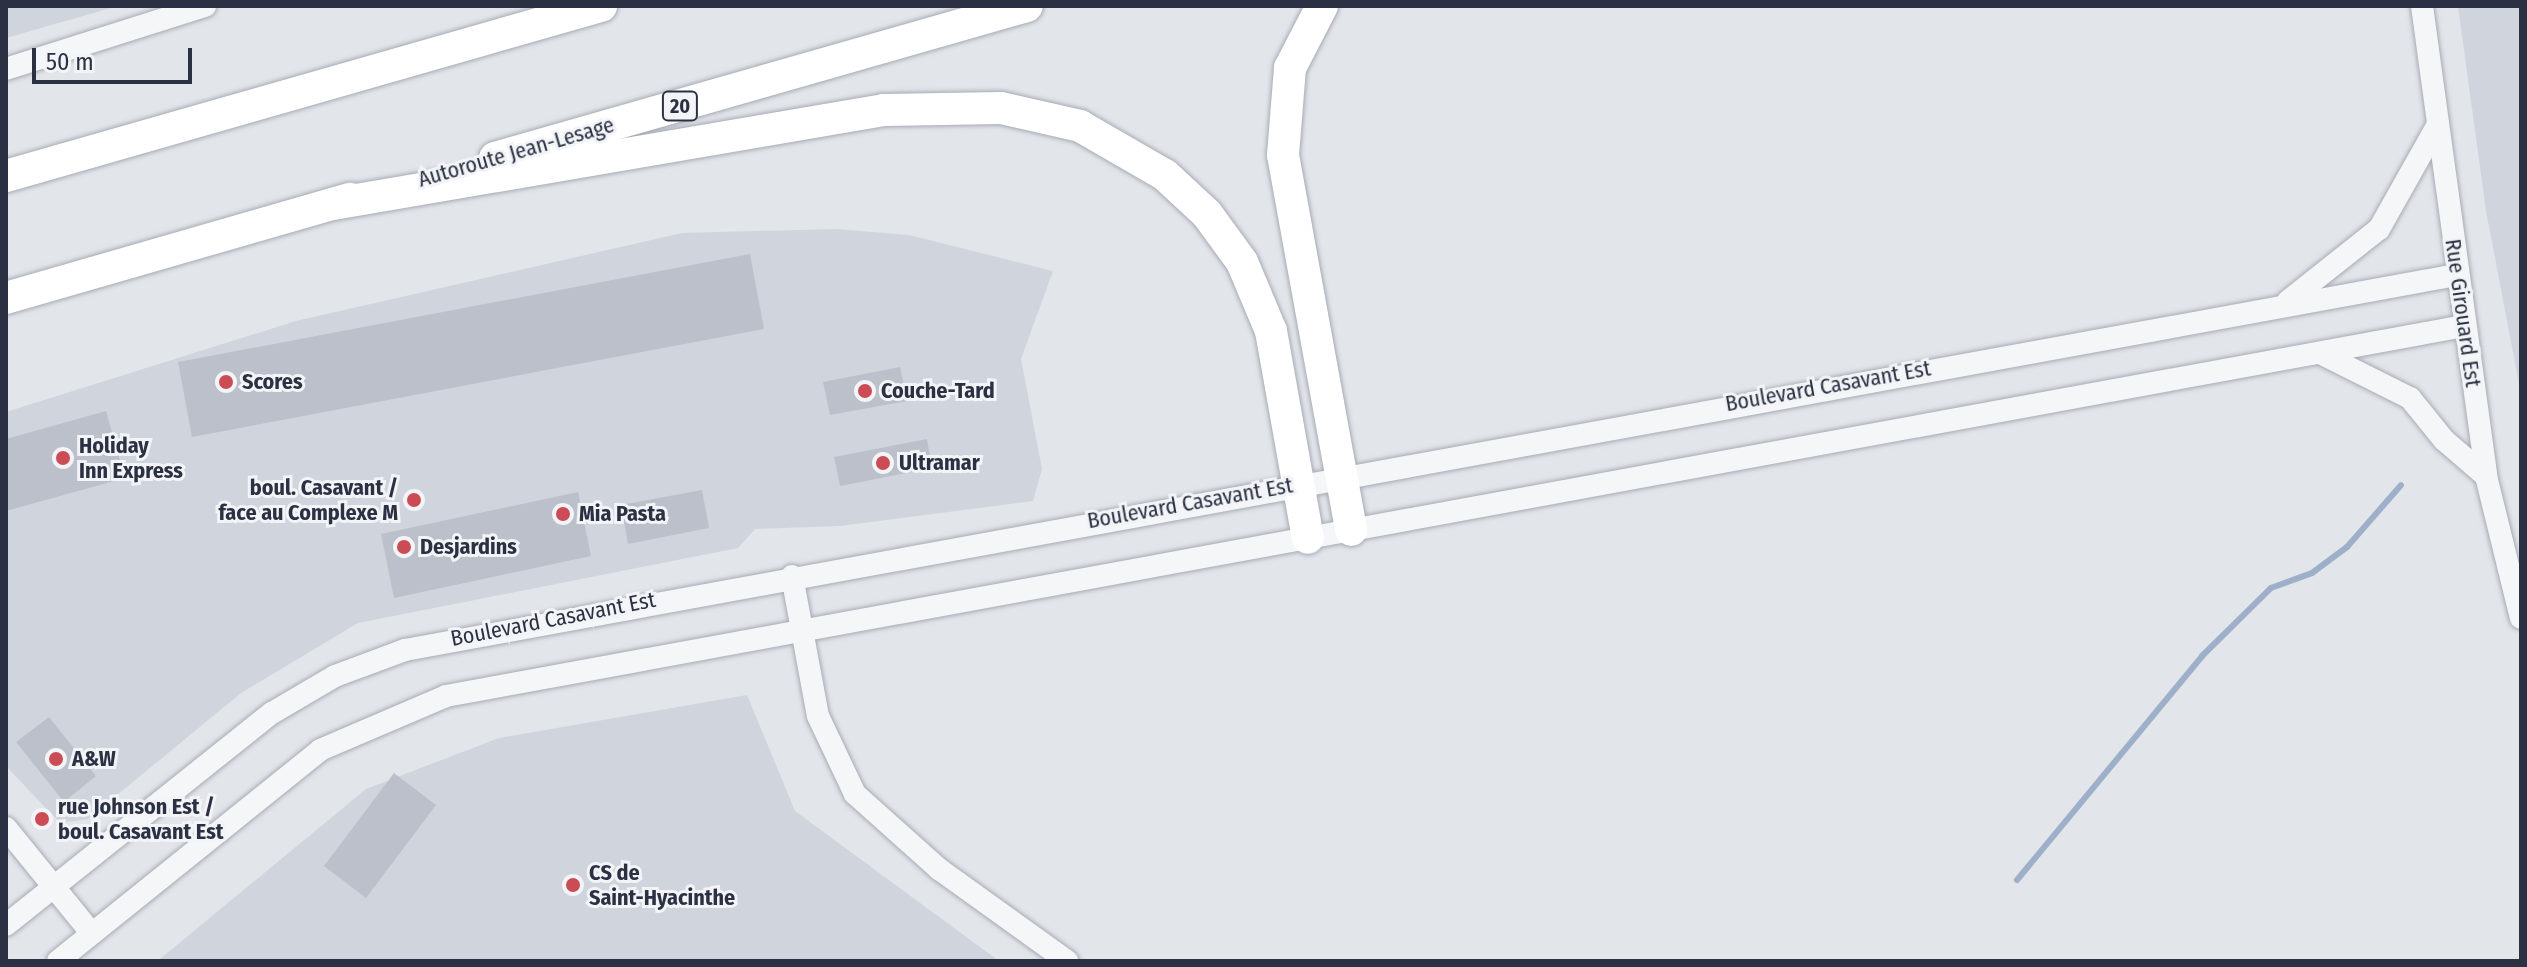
<!DOCTYPE html>
<style>
body{margin:0}
#map{position:relative;width:2527px;height:967px;overflow:hidden;background:#e2e5ea;font-family:"Fira Sans Condensed",sans-serif}
div>[style]{position:absolute}
[style*='--x']{left:calc(var(--x)*1px);top:calc(var(--y)*1px);width:calc(var(--w)*1px);rotate:calc(var(--a)*1deg)}
.built>*{inset:0;background:#d0d4dc}
.stream>*{height:6px;margin:-3px;padding:0 3px;transform-origin:3px;border-radius:3px;background:#9eb0c9}
.building>*{inset:0;background:#bcc0ca}
.roads{filter:drop-shadow(0 0 2px #a7abb4) drop-shadow(0 0 2px #a7abb4)}
.tertiary>*{height:22px;margin:-11px;padding:0 11px;transform-origin:11px;border-radius:11px;background:#f5f6f8}
.motorway>*{height:32px;margin:-16px;padding:0 16px;transform-origin:16px;border-radius:16px;background:#fff}
.dots>*{width:22px;height:22px;translate:-50% -50%;box-sizing:border-box;border:4px solid #f2f4f7;border-radius:50%}
span{translate:-50% -50%;white-space:nowrap;text-align:center;line-height:1.15;-webkit-text-stroke:6px #f2f4f7;paint-order:stroke}
.shield-label span{padding:2px 6px;background:#f2f4f7;border:2px solid;border-radius:6px;-webkit-text-stroke-width:0}
.shield-label{font-size:20px;color:#2b3142;font-weight:700}
.street-label{font-size:22px;color:#2b3142}
.poi-label{font-size:22px;color:#2b3142;font-weight:700}
.left{translate:0 -50%;text-align:left}
.right{translate:-100% -50%;text-align:right}
.frame{position:absolute;inset:0;border:8px solid #2b3142;pointer-events:none}
.scale{position:absolute;left:32px;top:48px;width:160px;height:36px;box-sizing:border-box;border:4px solid #2b3142;border-top:0;padding-left:10px;font-size:24px;line-height:28px;white-space:nowrap;color:#2b3142;-webkit-text-stroke:6px #f2f4f7;paint-order:stroke}
</style>
<div id="map">
<div class="built">
<i style="clip-path:polygon(6px 6px,118px 6px,6px 38px)"></i>
<i style="clip-path:polygon(2458px 6px,2521px 6px,2521px 394px,2486px 211px)"></i>
<i style="clip-path:polygon(836px 229px,909px 235px,1053px 271px,1021px 359px,1042px 469px,1033px 501px,840px 526px,755px 529px,738px 548px,358px 623px,241px 693px,88px 819px,60px 823px,6px 766px,6px 412px,296px 321px,682px 233px)"></i>
<i style="clip-path:polygon(747px 695px,795px 811px,999px 961px,160px 959px,366px 789px,499px 738px)"></i>
</div>
<div class="stream">
<i style="--x:2017;--y:880;--w:291;--a:-50.4"></i>
<i style="--x:2202;--y:656;--w:97;--a:-44.6"></i>
<i style="--x:2271;--y:588;--w:44;--a:-20.1"></i>
<i style="--x:2312;--y:573;--w:44;--a:-36.6"></i>
<i style="--x:2347;--y:547;--w:82;--a:-48.9"></i>
</div>
<div class="building">
<i style="clip-path:polygon(750px 254px,764px 329px,192px 437px,178px 362px)"></i>
<i style="clip-path:polygon(900px 367px,907px 401px,830px 415px,823px 382px)"></i>
<i style="clip-path:polygon(106px 411px,125px 478px,6px 511px,6px 439px)"></i>
<i style="clip-path:polygon(927px 439px,932px 468px,840px 486px,834px 457px)"></i>
<i style="clip-path:polygon(702px 490px,709px 528px,628px 544px,621px 505px)"></i>
<i style="clip-path:polygon(578px 492px,591px 556px,394px 598px,381px 534px)"></i>
<i style="clip-path:polygon(49px 717px,96px 776px,64px 802px,16px 742px)"></i>
<i style="clip-path:polygon(394px 773px,436px 805px,366px 898px,324px 866px)"></i>
</div>
<div class="roads">
<div class="tertiary">
<i style="--x:2422;--y:6;--w:474;--a:82.2"></i>
<i style="--x:2486;--y:476;--w:146;--a:76.2"></i>
<i style="--x:6;--y:69;--w:209;--a:-17.6"></i>
<i style="--x:2288;--y:301;--w:116;--a:-38.4"></i>
<i style="--x:2379;--y:229;--w:118;--a:-60.6"></i>
<i style="--x:2320;--y:353;--w:101;--a:26.6"></i>
<i style="--x:2410;--y:398;--w:54;--a:51"></i>
<i style="--x:2444;--y:440;--w:55;--a:40.6"></i>
<i style="--x:792;--y:576;--w:142;--a:79.5"></i>
<i style="--x:818;--y:716;--w:86;--a:64.6"></i>
<i style="--x:855;--y:794;--w:113;--a:41.8"></i>
<i style="--x:939;--y:869;--w:158;--a:35.7"></i>
<i style="--x:6;--y:828;--w:136;--a:50.9"></i>
<i style="--x:6;--y:925;--w:340;--a:-38.6"></i>
<i style="--x:272;--y:713;--w:73;--a:-30.4"></i>
<i style="--x:335;--y:676;--w:75;--a:-20.4"></i>
<i style="--x:405;--y:650;--w:2086;--a:-10.36"></i>
<i style="--x:58;--y:961;--w:336;--a:-38.8"></i>
<i style="--x:320;--y:750;--w:137;--a:-23.2"></i>
<i style="--x:446;--y:696;--w:2052;--a:-10.39"></i>
</div>
<div class="motorway">
<i style="--x:1322;--y:6;--w:70;--a:117.3"></i>
<i style="--x:1290;--y:68;--w:87;--a:94.6"></i>
<i style="--x:1283;--y:155;--w:381;--a:79.7"></i>
<i style="--x:495;--y:158;--w:553;--a:-15.95"></i>
<i style="--x:6;--y:176;--w:619;--a:-15.95"></i>
<i style="--x:333;--y:204;--w:559;--a:-9.68"></i>
<i style="--x:884;--y:110;--w:117;--a:-1"></i>
<i style="--x:1001;--y:108;--w:81;--a:12.8"></i>
<i style="--x:1080;--y:126;--w:98;--a:30"></i>
<i style="--x:1165;--y:175;--w:57;--a:42.9"></i>
<i style="--x:1207;--y:214;--w:59;--a:53.9"></i>
<i style="--x:1242;--y:262;--w:75;--a:67.2"></i>
<i style="--x:1271;--y:331;--w:210;--a:79.9"></i>
<i style="--x:6;--y:298;--w:358;--a:-16.1"></i>
</div>
</div>
<div class="dots">
<i style="left:226px;top:382px;background:#cb4c55"></i>
<i style="left:865px;top:391px;background:#cb4c55"></i>
<i style="left:63px;top:458px;background:#cb4c55"></i>
<i style="left:883px;top:463px;background:#cb4c55"></i>
<i style="left:414px;top:500px;background:#cb4c55"></i>
<i style="left:563px;top:514px;background:#cb4c55"></i>
<i style="left:404px;top:547px;background:#cb4c55"></i>
<i style="left:56px;top:759px;background:#cb4c55"></i>
<i style="left:42px;top:819px;background:#cb4c55"></i>
<i style="left:573px;top:885px;background:#cb4c55"></i>
</div>
<div class="shield-label">
<span style="left:680px;top:106px">20</span>
</div>
<div class="street-label">
<span style="left:516px;top:152px;rotate:-16deg">Autoroute Jean-Lesage</span>
<span style="left:2463px;top:313px;rotate:82deg">Rue Girouard Est</span>
<span style="left:1828px;top:386px;rotate:-10deg">Boulevard Casavant Est</span>
<span style="left:1190px;top:503px;rotate:-10deg">Boulevard Casavant Est</span>
<span style="left:553px;top:619px;rotate:-11deg">Boulevard Casavant Est</span>
</div>
<div class="poi-label">
<span class="left" style="left:242px;top:382px">Scores</span>
<span class="left" style="left:881px;top:391px">Couche-Tard</span>
<span class="left" style="left:79px;top:458px">Holiday<br>Inn Express</span>
<span class="left" style="left:899px;top:463px">Ultramar</span>
<span class="right" style="left:398px;top:500px">boul. Casavant /<br>face au Complexe M</span>
<span class="left" style="left:579px;top:514px">Mia Pasta</span>
<span class="left" style="left:420px;top:547px">Desjardins</span>
<span class="left" style="left:72px;top:759px">A&amp;W</span>
<span class="left" style="left:58px;top:819px">rue Johnson Est /<br>boul. Casavant Est</span>
<span class="left" style="left:589px;top:885px">CS de<br>Saint-Hyacinthe</span>
</div>
<div class="frame"></div>
<div class="scale">50 m</div>
</div>
